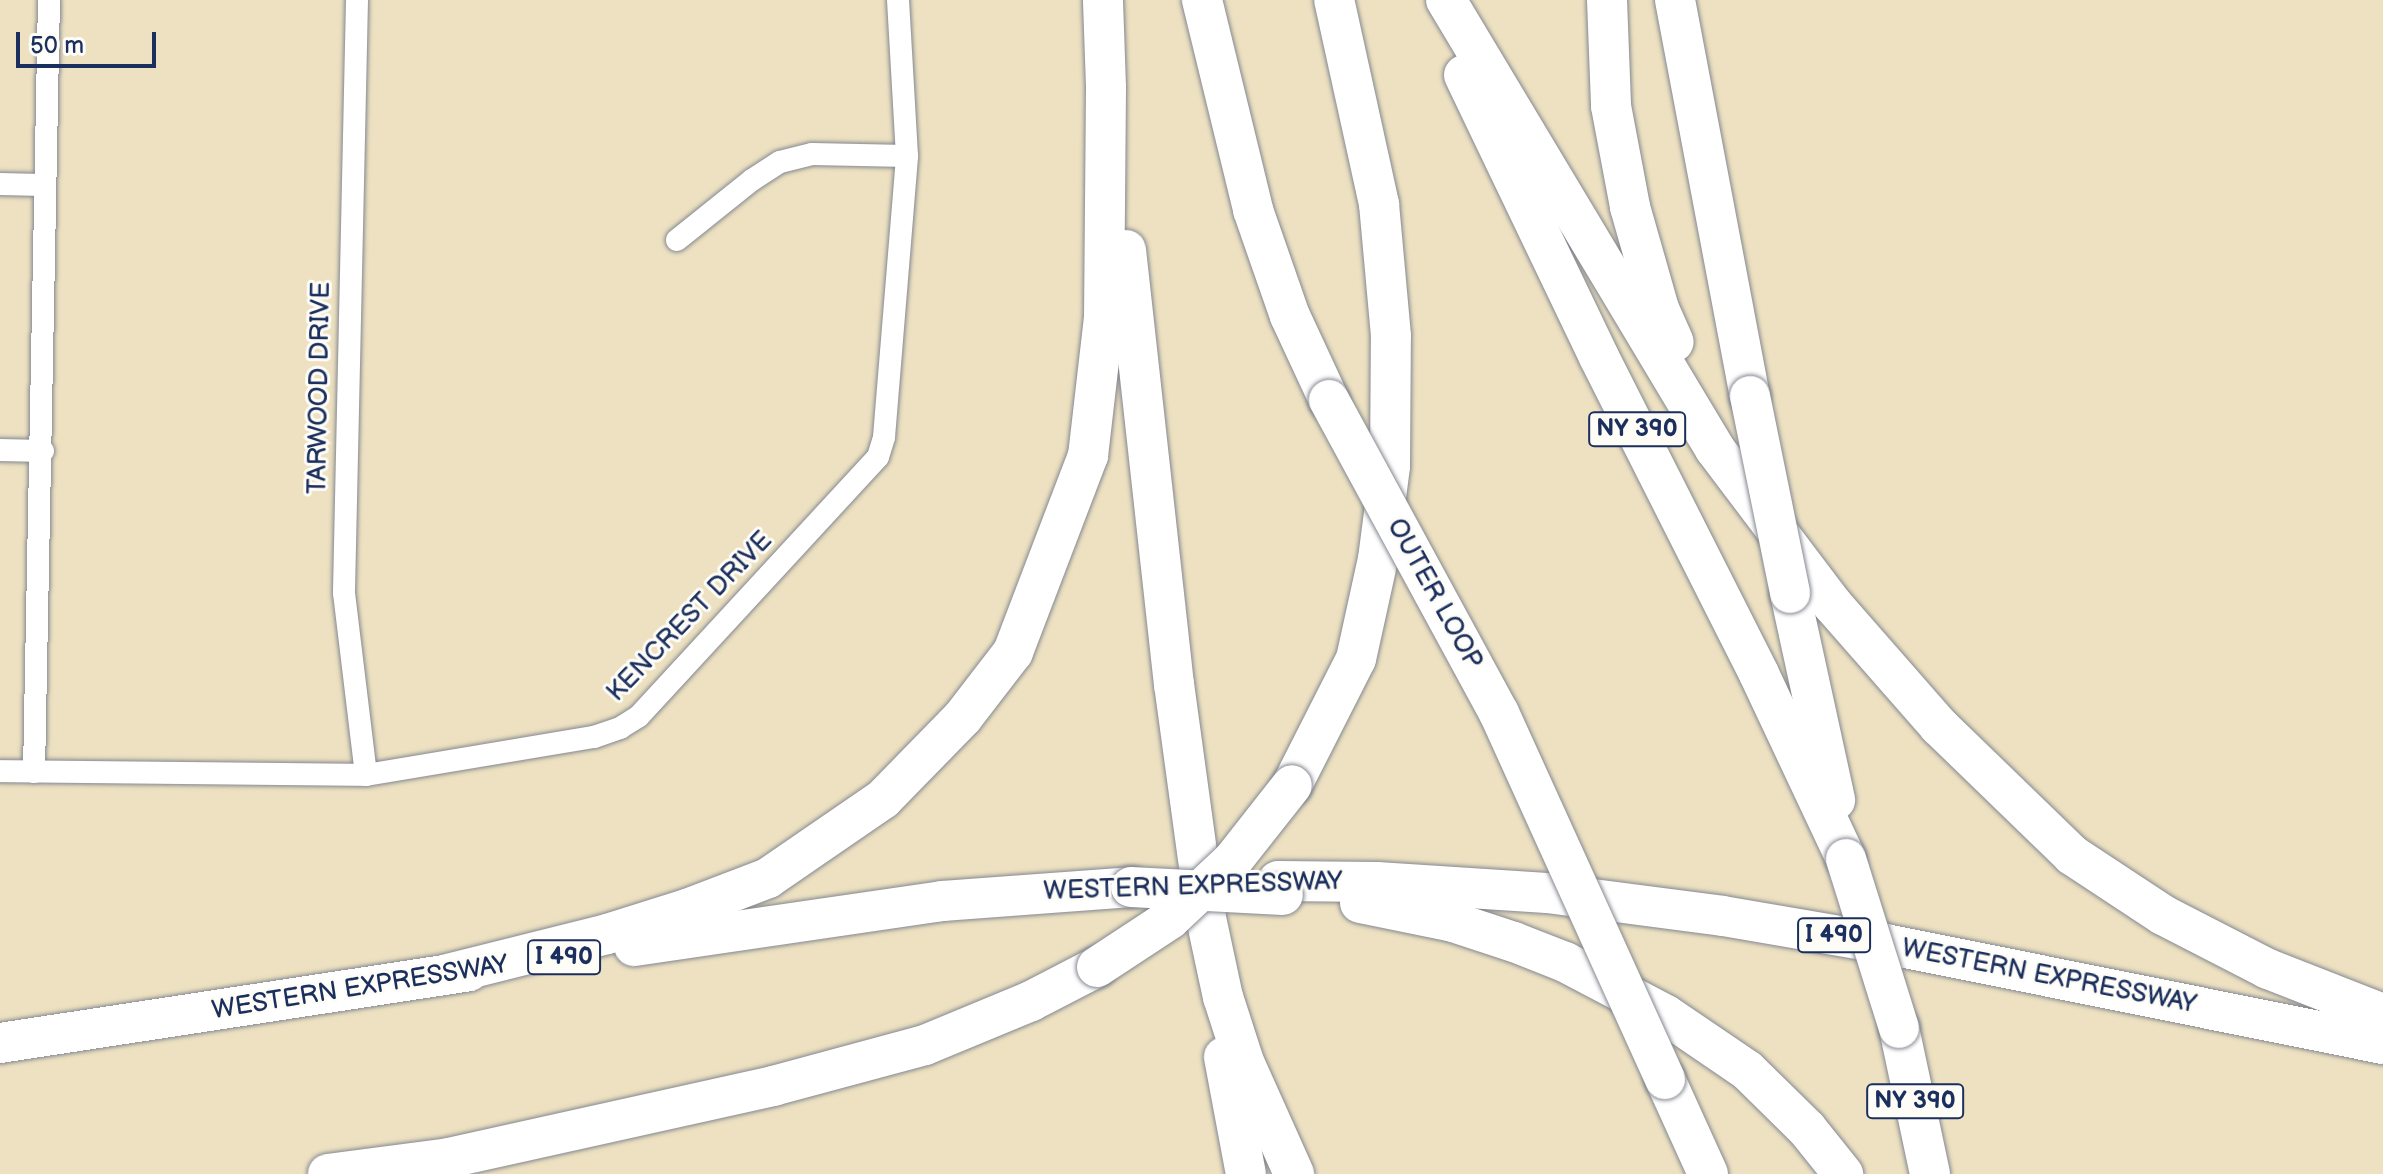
<!DOCTYPE html>
<style>
body{margin:0}
#map{position:relative;width:2383px;height:1174px;overflow:hidden;background:#ede1c1;font-family:"Balsamiq Sans",sans-serif}
div>[style]{position:absolute}
[style*='--x']{left:calc(var(--x)*1px);top:calc(var(--y)*1px);width:calc(var(--w)*1px);rotate:calc(var(--a)*1deg)}
.roads{filter:drop-shadow(0 0 2px #848890) drop-shadow(0 0 2px #848890)}
.minor>*{height:22px;margin:-11px;padding:0 11px;transform-origin:11px;border-radius:11px;background:#fff}
.motorway>*{height:40px;margin:-20px;padding:0 20px;transform-origin:20px;border-radius:20px;background:#fff}
.bridges{filter:drop-shadow(0 0 2px #848890) drop-shadow(0 0 2px #848890)}
.motorway-bridge>*{height:40px;margin:-20px;padding:0 20px;transform-origin:20px;border-radius:20px;background:#fff}
span{translate:-50% -50%;white-space:nowrap;text-align:center;line-height:1.15;-webkit-text-stroke:6px #fdfcf7;paint-order:stroke}
.shield-label span{padding:2px 6px;background:#fdfcf7;border:2px solid;border-radius:6px;-webkit-text-stroke-width:0}
.shield-label{font-size:24px;color:#1b2f5e;font-weight:700}
.street-label{font-size:26px;color:#1b2f5e}
.scale{position:absolute;left:16px;top:32px;width:140px;height:36px;box-sizing:border-box;border:4px solid #1b2f5e;border-top:0;padding-left:10px;font-size:24px;line-height:28px;white-space:nowrap;color:#1b2f5e;-webkit-text-stroke:6px #fdfcf7;paint-order:stroke}
</style>
<div id="map">
<div class="roads">
<div class="minor">
<i style="--x:357;--y:0;--w:593;--a:91.26"></i>
<i style="--x:344;--y:593;--w:183;--a:83.1"></i>
<i style="--x:0;--y:184;--w:44;--a:1.3"></i>
<i style="--x:677;--y:240;--w:96;--a:-38.7"></i>
<i style="--x:752;--y:180;--w:33;--a:-33"></i>
<i style="--x:780;--y:162;--w:33;--a:-14"></i>
<i style="--x:812;--y:154;--w:95;--a:1.2"></i>
<i style="--x:0;--y:450;--w:43;--a:1.3"></i>
<i style="--x:0;--y:771;--w:366;--a:0.6"></i>
<i style="--x:366;--y:775;--w:231;--a:-9.5"></i>
<i style="--x:594;--y:737;--w:28;--a:-19"></i>
<i style="--x:620;--y:728;--w:22;--a:-32"></i>
<i style="--x:639;--y:716;--w:352;--a:-47.3"></i>
<i style="--x:878;--y:457;--w:21;--a:-73"></i>
<i style="--x:884;--y:437;--w:282;--a:-85.3"></i>
<i style="--x:907;--y:156;--w:156;--a:-93.3"></i>
<i style="--x:34;--y:772;--w:772;--a:-88.89"></i>
</div>
<div class="motorway">
<i style="--x:1202;--y:0;--w:216;--a:76.3"></i>
<i style="--x:1253;--y:210;--w:112;--a:70.8"></i>
<i style="--x:1290;--y:316;--w:93;--a:65.1"></i>
<i style="--x:1446;--y:0;--w:523;--a:59.07"></i>
<i style="--x:1715;--y:449;--w:196;--a:52.9"></i>
<i style="--x:1833;--y:605;--w:161;--a:48.8"></i>
<i style="--x:1939;--y:726;--w:185;--a:44.1"></i>
<i style="--x:2072;--y:855;--w:109;--a:33.4"></i>
<i style="--x:2163;--y:915;--w:118;--a:27.2"></i>
<i style="--x:2268;--y:969;--w:123;--a:21.4"></i>
<i style="--x:1607;--y:0;--w:106;--a:87.8"></i>
<i style="--x:1611;--y:106;--w:103;--a:79.3"></i>
<i style="--x:1630;--y:207;--w:106;--a:74.1"></i>
<i style="--x:1659;--y:309;--w:36;--a:66"></i>
<i style="--x:1675;--y:0;--w:403;--a:79.3"></i>
<i style="--x:1464;--y:75;--w:313;--a:64.4"></i>
<i style="--x:1599;--y:357;--w:355;--a:63.2"></i>
<i style="--x:1759;--y:674;--w:204;--a:64.8"></i>
<i style="--x:1126;--y:250;--w:437;--a:83.7"></i>
<i style="--x:1174;--y:684;--w:236;--a:82.2"></i>
<i style="--x:1206;--y:918;--w:81;--a:77.9"></i>
<i style="--x:1223;--y:997;--w:68;--a:72.1"></i>
<i style="--x:1244;--y:1062;--w:123;--a:65.9"></i>
<i style="--x:1790;--y:593;--w:212;--a:77.7"></i>
<i style="--x:1292;--y:785;--w:141;--a:-63.1"></i>
<i style="--x:1356;--y:659;--w:102;--a:-77.6"></i>
<i style="--x:1378;--y:559;--w:94;--a:-82.6"></i>
<i style="--x:1390;--y:466;--w:130;--a:-89.6"></i>
<i style="--x:1391;--y:336;--w:133;--a:-95.2"></i>
<i style="--x:1379;--y:204;--w:209;--a:-102.4"></i>
<i style="--x:1278;--y:881;--w:99;--a:0.6"></i>
<i style="--x:1377;--y:882;--w:170;--a:3.7"></i>
<i style="--x:1547;--y:893;--w:177;--a:7.4"></i>
<i style="--x:1723;--y:916;--w:165;--a:9.7"></i>
<i style="--x:1886;--y:944;--w:507;--a:11.38"></i>
<i style="--x:1360;--y:903;--w:95;--a:11.5"></i>
<i style="--x:1453;--y:922;--w:64;--a:18.2"></i>
<i style="--x:1514;--y:942;--w:55;--a:21.4"></i>
<i style="--x:1565;--y:962;--w:114;--a:27.7"></i>
<i style="--x:1666;--y:1015;--w:98;--a:34.2"></i>
<i style="--x:1747;--y:1070;--w:84;--a:44.5"></i>
<i style="--x:1807;--y:1129;--w:58;--a:51.3"></i>
<i style="--x:634;--y:946;--w:311;--a:-8.3"></i>
<i style="--x:942;--y:901;--w:190;--a:-4.2"></i>
<i style="--x:444;--y:975;--w:168;--a:-14.1"></i>
<i style="--x:607;--y:934;--w:84;--a:-17.4"></i>
<i style="--x:687;--y:909;--w:87;--a:-20.9"></i>
<i style="--x:768;--y:878;--w:140;--a:-34.5"></i>
<i style="--x:883;--y:799;--w:115;--a:-45.7"></i>
<i style="--x:963;--y:717;--w:82;--a:-52.4"></i>
<i style="--x:1013;--y:652;--w:210;--a:-69.1"></i>
<i style="--x:1088;--y:456;--w:139;--a:-83.4"></i>
<i style="--x:1104;--y:318;--w:231;--a:-89.5"></i>
<i style="--x:1106;--y:87;--w:87;--a:-92"></i>
<i style="--x:1899;--y:1028;--w:149;--a:78"></i>
<i style="--x:0;--y:1043;--w:474;--a:-8.7"></i>
<i style="--x:1224;--y:1057;--w:119;--a:79.4"></i>
<i style="--x:1665;--y:1079;--w:104;--a:65.6"></i>
<i style="--x:328;--y:1174;--w:122;--a:-7.5"></i>
<i style="--x:449;--y:1158;--w:332;--a:-12.5"></i>
<i style="--x:773;--y:1086;--w:157;--a:-15.1"></i>
<i style="--x:925;--y:1045;--w:115;--a:-22.5"></i>
<i style="--x:1031;--y:1001;--w:74;--a:-27.3"></i>
</div>
</div>
<div class="bridges">
<div class="motorway-bridge">
<i style="--x:1750;--y:396;--w:201;--a:78.5"></i>
<i style="--x:1329;--y:400;--w:356;--a:61.5"></i>
<i style="--x:1499;--y:713;--w:402;--a:65.6"></i>
<i style="--x:1846;--y:859;--w:177;--a:72.6"></i>
<i style="--x:1131;--y:887;--w:152;--a:3"></i>
<i style="--x:1097;--y:967;--w:87;--a:-33.3"></i>
<i style="--x:1170;--y:919;--w:86;--a:-43.1"></i>
<i style="--x:1233;--y:860;--w:95;--a:-51.8"></i>
</div>
</div>
<div class="shield-label">
<span style="left:1637px;top:429px">NY 390</span>
<span style="left:1834px;top:935px">I 490</span>
<span style="left:564px;top:957px">I 490</span>
<span style="left:1915px;top:1101px">NY 390</span>
</div>
<div class="street-label">
<span style="left:320px;top:388px;rotate:-89deg">TARWOOD DRIVE</span>
<span style="left:1434px;top:594px;rotate:61deg">OUTER LOOP</span>
<span style="left:690px;top:617px;rotate:-46deg">KENCREST DRIVE</span>
<span style="left:1193px;top:887px;rotate:-2deg">WESTERN EXPRESSWAY</span>
<span style="left:2049px;top:977px;rotate:11deg">WESTERN EXPRESSWAY</span>
<span style="left:360px;top:988px;rotate:-9deg">WESTERN EXPRESSWAY</span>
</div>
<div class="scale">50 m</div>
</div>
